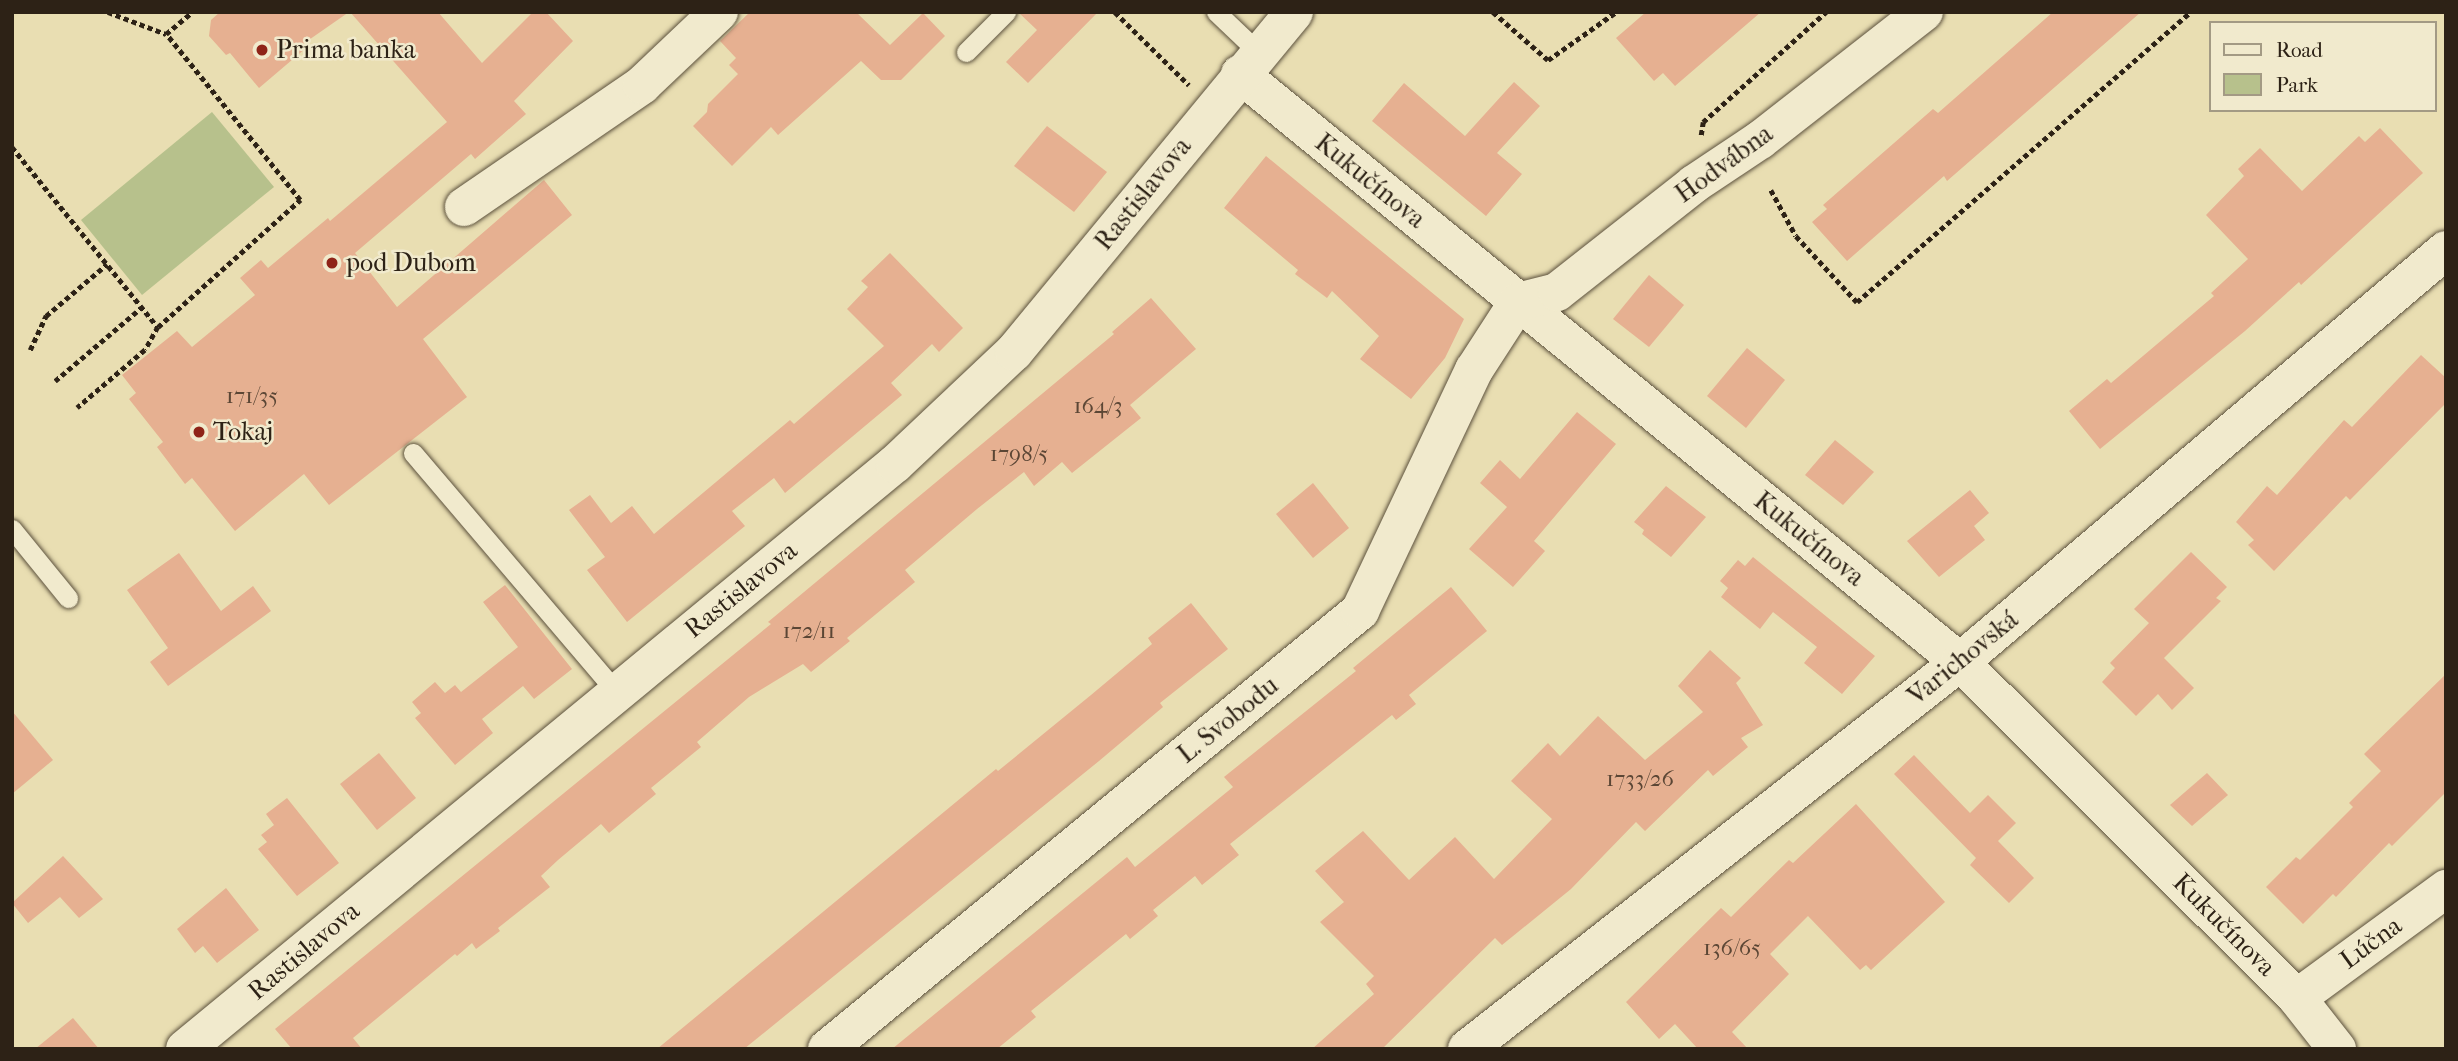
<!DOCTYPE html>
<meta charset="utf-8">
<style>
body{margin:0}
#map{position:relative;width:2458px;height:1061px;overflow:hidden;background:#e9deb2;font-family:"IM FELL French Canon",serif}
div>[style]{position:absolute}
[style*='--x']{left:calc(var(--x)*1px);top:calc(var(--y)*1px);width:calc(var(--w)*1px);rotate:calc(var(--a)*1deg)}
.green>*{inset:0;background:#b7c18c}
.building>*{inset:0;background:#e6b091}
.path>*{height:4.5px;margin-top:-2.25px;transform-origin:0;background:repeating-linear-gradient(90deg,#2d2216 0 5px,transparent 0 8.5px)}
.roads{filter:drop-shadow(0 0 2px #5c513d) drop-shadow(0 0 2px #5c513d)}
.lane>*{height:19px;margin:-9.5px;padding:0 9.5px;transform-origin:9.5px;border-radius:9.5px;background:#f1eacd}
.street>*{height:38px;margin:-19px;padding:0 19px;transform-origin:19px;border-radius:19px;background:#f1eacd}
.dots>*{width:19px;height:19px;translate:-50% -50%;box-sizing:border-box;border:4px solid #f1eacd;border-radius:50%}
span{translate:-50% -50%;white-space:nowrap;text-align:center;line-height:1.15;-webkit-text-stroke:5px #f1eacd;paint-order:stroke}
.number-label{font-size:23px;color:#5b4635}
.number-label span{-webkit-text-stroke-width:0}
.poi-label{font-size:26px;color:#2d2216}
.left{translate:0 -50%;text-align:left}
.street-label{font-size:26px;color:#2d2216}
.frame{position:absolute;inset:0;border:14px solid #2d2216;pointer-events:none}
.legend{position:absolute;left:2209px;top:21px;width:228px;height:91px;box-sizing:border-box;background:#f1eacd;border:2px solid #a39a84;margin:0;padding:9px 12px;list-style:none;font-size:21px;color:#2d2216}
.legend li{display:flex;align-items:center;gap:14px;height:35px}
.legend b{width:35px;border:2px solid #a39a84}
</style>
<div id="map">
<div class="green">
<i style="clip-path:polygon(212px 112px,274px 187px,142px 295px,81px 220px)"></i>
</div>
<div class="building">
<i style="clip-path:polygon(220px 12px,349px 12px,303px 44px,306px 48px,259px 88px,230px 53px,226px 55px,209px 36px,211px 20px)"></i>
<i style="clip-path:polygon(350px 12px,438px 12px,482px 63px,533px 12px,546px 12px,573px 41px,514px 101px,526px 114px,475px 159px,471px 154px,355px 253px,397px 307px,544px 180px,572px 215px,423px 339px,467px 397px,329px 505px,304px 474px,235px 531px,192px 478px,185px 484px,157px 447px,163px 442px,129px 399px,136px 393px,122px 375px,177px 331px,192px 347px,255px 295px,240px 278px,261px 260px,268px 268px,328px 218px,330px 221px,447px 122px)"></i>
<i style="clip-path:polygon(750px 12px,856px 12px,890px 45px,923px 13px,945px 36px,901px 80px,881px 80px,861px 61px,778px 135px,771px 127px,732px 166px,693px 126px,707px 112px,708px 104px,738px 74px,729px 65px,736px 58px,720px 41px)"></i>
<i style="clip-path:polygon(1018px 12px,1098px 12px,1028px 83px,1006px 62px,1037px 30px)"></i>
<i style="clip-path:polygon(1646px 12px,1761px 12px,1675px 86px,1663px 73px,1654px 81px,1616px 38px)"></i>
<i style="clip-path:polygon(2053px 12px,2141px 12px,1947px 181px,1944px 176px,1847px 261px,1812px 222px,1827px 209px,1823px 205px,1933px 109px,1938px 113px)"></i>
<i style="clip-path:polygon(1514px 82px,1540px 106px,1497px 153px,1522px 174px,1486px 216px,1372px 121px,1404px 83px,1465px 136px)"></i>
<i style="clip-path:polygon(1047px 126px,1107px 172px,1074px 212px,1014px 166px)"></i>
<i style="clip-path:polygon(2380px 128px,2423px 173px,2301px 285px,2299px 282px,2245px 331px,2100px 449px,2069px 411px,2107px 379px,2111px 383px,2214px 296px,2211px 293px,2248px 259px,2206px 215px,2244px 176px,2238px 169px,2260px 148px,2302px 191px,2359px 136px,2365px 142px)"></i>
<i style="clip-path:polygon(1266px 156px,1464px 319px,1445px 358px,1411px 399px,1360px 359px,1379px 336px,1332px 291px,1327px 298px,1295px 274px,1298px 270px,1224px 208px)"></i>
<i style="clip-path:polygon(890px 253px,963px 328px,939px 352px,932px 344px,891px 383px,902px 395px,785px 493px,774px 478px,732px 511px,745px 526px,627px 622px,587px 570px,605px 557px,569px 510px,590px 495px,611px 523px,632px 506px,654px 534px,790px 420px,794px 424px,884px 346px,847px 309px,868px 287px,861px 281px)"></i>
<i style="clip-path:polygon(1649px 275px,1684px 305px,1649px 347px,1613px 319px)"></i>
<i style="clip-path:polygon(1151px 298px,1196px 349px,1130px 405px,1141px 418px,1072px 473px,1062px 462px,1034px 486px,1024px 472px,977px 509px,905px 570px,915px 582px,847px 638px,850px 641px,811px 672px,803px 664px,749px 697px,697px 742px,701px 747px,651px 788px,656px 794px,609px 833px,601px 824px,558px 860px,541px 876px,550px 887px,498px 928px,500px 931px,476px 949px,472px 943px,457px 956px,455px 954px,353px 1038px,362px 1049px,292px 1049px,275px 1029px,771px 624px,768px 622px,1114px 334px,1112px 332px)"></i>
<i style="clip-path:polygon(1747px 348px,1785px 380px,1746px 428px,1707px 396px)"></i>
<i style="clip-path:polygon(2421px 355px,2446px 378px,2446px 403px,2350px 500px,2346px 496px,2274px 571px,2248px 545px,2254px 540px,2236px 522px,2267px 486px,2277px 495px,2344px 420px,2352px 427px)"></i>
<i style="clip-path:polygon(1577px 412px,1616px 444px,1534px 541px,1545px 551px,1513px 587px,1469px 549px,1507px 507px,1480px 483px,1500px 460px,1520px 479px)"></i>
<i style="clip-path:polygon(1835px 440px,1874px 472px,1843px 505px,1805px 475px)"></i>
<i style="clip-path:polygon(1313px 483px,1349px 528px,1313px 558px,1276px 514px)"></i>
<i style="clip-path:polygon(1666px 486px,1706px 517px,1671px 557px,1642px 534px,1644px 530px,1634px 522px)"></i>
<i style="clip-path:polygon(1970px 490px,1989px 513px,1974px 526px,1985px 540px,1939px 577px,1907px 541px)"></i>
<i style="clip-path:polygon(2191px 552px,2227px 587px,2216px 598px,2221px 601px,2164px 658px,2194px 688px,2172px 710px,2158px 694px,2136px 716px,2102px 682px,2115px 668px,2110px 663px,2149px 623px,2134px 609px)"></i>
<i style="clip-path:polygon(179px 553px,221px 611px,253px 586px,271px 611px,168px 686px,150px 662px,168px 648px,127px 590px)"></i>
<i style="clip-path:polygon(1753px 557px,1875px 656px,1842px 694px,1804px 663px,1817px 647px,1773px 612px,1760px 629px,1721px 597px,1728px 588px,1720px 581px,1738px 560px,1745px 566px)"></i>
<i style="clip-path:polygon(505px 585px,572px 669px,534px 699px,523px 686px,482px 719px,493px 733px,455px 765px,415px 718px,421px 713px,412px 702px,435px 682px,445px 693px,455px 685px,461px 692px,518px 647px,483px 602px)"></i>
<i style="clip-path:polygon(1451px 587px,1487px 631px,1409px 695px,1416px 704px,1396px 720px,1392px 715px,1230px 844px,1239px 855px,1202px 885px,1195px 876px,1153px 910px,1158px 916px,1130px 939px,1126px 934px,1031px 1011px,1036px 1017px,997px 1049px,892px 1049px,1127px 857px,1135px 867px,1233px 787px,1224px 777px,1356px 671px,1353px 668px)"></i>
<i style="clip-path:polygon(1191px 603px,1228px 649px,1160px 703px,1163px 707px,1099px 761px,744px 1049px,657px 1049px,996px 769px,998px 771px,1091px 695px,1152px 644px,1148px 638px)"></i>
<i style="clip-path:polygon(1710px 650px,1741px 678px,1736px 683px,1763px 725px,1741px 738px,1748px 747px,1713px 776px,1708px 770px,1645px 831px,1636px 822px,1571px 889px,1502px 945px,1495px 938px,1382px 1049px,1312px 1049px,1374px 994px,1366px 984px,1374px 976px,1320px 922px,1344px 902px,1315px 871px,1363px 831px,1409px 880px,1455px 837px,1494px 879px,1552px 819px,1511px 781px,1548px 743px,1560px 756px,1598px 716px,1645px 760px,1703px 712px,1678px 686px)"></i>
<i style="clip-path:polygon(2446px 674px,2446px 792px,2392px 846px,2389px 843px,2336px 897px,2333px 894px,2303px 924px,2266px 887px,2296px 857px,2300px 860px,2353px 807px,2349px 803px,2381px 771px,2364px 754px)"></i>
<i style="clip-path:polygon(12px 711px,53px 760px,12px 794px)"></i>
<i style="clip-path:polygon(379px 753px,416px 798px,377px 830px,340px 784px)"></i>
<i style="clip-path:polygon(1914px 755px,1970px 813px,1988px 795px,2016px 823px,1998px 841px,2034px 878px,2009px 903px,1970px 865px,1976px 858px,1894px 774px)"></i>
<i style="clip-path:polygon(2207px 773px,2228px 795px,2192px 826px,2170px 805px)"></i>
<i style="clip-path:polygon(287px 798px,339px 863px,297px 896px,258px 849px,267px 842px,261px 835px,274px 825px,266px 814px)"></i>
<i style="clip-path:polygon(1856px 804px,1945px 902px,1871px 970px,1866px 965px,1860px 970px,1808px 916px,1770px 954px,1789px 974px,1732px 1032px,1748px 1049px,1698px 1049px,1675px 1024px,1659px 1039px,1626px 1002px,1721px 908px,1731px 917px,1789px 860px,1793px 863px)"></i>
<i style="clip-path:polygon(63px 856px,103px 899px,79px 918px,60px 897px,28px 923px,12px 903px)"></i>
<i style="clip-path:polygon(226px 888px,259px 930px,217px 963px,203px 946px,195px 953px,177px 929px)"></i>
<i style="clip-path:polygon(73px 1018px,99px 1049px,35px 1049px)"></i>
</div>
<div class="path">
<i style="--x:108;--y:12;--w:62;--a:20.8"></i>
<i style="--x:166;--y:34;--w:34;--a:-40"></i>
<i style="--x:1115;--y:12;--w:104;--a:44.6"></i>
<i style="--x:1493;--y:12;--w:73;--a:41.1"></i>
<i style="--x:1548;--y:60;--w:83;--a:-35.2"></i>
<i style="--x:1701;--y:135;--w:13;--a:-81"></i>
<i style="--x:1703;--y:122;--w:165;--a:-41.8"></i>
<i style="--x:12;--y:147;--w:232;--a:51"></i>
<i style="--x:158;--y:327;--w:26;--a:119"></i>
<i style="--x:145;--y:350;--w:89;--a:139.5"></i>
<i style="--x:1771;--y:190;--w:52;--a:61.5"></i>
<i style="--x:1796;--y:236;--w:90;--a:47.3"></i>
<i style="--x:1857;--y:302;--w:442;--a:-41"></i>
<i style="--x:158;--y:327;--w:191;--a:-41.8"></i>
<i style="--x:300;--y:200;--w:213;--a:-128.9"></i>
<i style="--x:30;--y:350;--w:38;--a:-65"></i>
<i style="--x:46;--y:316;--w:80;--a:-40.4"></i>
<i style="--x:55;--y:381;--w:114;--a:-40.4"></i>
</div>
<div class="roads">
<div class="lane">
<i style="--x:1216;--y:12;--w:59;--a:43.6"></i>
<i style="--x:966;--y:52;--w:57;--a:-45"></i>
<i style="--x:413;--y:453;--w:315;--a:49.6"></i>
<i style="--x:12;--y:529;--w:89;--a:50.9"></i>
</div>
<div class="street">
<i style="--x:1240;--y:74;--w:930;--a:39.24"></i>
<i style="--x:1960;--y:662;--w:476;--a:44.9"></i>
<i style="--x:2297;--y:998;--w:65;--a:51.9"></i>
<i style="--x:464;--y:207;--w:216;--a:-34.4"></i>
<i style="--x:642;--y:85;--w:106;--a:-43.5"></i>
<i style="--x:2297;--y:998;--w:185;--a:-36.2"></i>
<i style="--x:185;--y:1049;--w:920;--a:-39.49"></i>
<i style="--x:895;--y:464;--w:163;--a:-43.3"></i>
<i style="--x:1014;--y:352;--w:440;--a:-50.5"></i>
<i style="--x:827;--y:1049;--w:690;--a:-39.41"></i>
<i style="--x:1360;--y:611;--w:267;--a:-64.7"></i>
<i style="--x:1474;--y:370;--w:81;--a:-57.1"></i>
<i style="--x:1518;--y:302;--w:40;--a:-14.4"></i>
<i style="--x:1557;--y:292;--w:174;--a:-38.2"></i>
<i style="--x:1694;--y:184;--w:79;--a:-33.7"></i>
<i style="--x:1760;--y:140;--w:208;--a:-38"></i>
<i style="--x:1467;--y:1049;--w:627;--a:-38.13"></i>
<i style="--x:1960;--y:662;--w:637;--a:-40.29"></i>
</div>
</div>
<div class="dots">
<i style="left:262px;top:50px;background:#8f2418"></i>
<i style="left:332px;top:263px;background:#8f2418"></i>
<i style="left:199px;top:432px;background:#8f2418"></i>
</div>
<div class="number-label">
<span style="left:252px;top:396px">171/35</span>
<span style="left:1098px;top:406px">164/3</span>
<span style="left:1019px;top:454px">1798/5</span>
<span style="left:809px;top:631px">172/11</span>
<span style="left:1640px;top:779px">1733/26</span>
<span style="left:1732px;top:948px">136/65</span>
</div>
<div class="poi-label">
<span class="left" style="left:276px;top:50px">Prima banka</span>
<span class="left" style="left:346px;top:263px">pod Dubom</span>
<span class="left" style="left:213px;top:432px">Tokaj</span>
</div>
<div class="street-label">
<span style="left:1724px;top:164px;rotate:-36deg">Hodvábna</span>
<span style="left:1370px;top:181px;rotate:39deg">Kukučínova</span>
<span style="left:1143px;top:194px;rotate:-51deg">Rastislavova</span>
<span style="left:1809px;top:539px;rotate:39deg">Kukučínova</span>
<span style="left:741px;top:590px;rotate:-39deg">Rastislavova</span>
<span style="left:1963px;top:658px;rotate:-39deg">Varichovská</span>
<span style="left:1228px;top:720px;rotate:-39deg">L. Svobodu</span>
<span style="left:2224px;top:925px;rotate:45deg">Kukučínova</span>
<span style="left:2371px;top:943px;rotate:-36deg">Lúčna</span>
<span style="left:304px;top:951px;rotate:-40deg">Rastislavova</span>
</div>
<div class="frame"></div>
<ul class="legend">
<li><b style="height:9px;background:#f1eacd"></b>Road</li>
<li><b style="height:19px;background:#b7c18c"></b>Park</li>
</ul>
</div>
